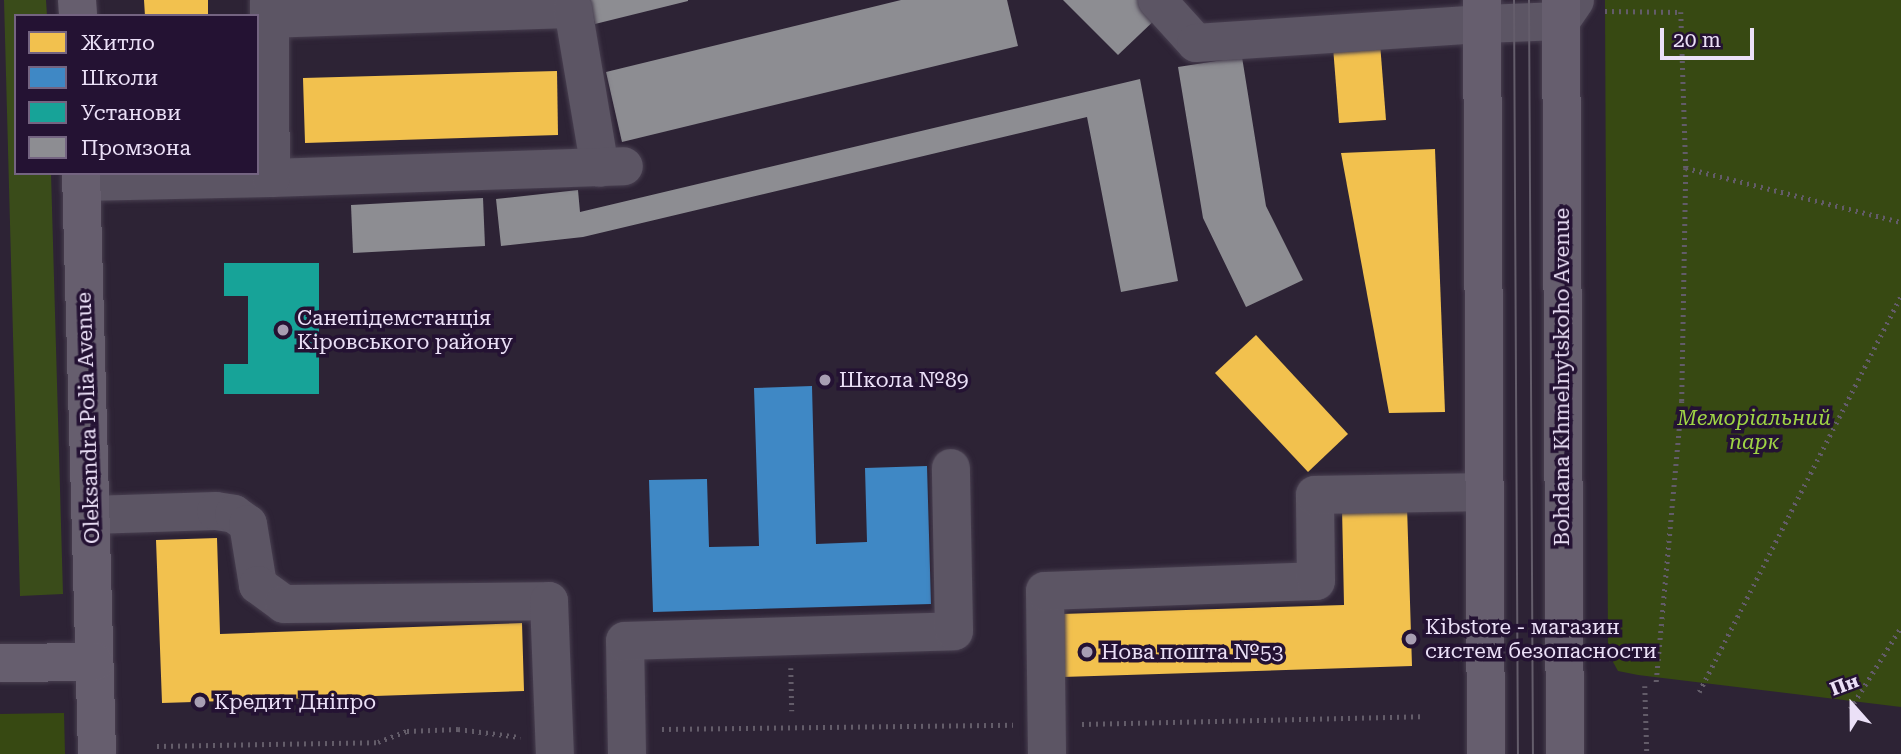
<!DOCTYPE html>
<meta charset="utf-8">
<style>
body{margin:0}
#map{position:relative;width:1901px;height:754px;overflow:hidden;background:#2d2335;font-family:"Roboto Serif",serif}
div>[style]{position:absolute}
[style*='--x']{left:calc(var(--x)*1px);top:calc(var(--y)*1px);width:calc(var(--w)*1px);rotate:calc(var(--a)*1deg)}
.green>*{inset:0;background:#374912}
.forest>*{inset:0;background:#3a4c1a}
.homes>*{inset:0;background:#f2c14e}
.schools>*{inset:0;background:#3f88c5}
.public>*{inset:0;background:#17a398}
.industry>*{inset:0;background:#8d8d92}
.path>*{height:4.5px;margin-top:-2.25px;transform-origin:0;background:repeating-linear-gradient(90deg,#635c69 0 2px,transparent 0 7px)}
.roads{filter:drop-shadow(0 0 2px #483f50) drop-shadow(0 0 2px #483f50)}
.minor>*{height:38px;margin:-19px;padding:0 19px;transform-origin:19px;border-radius:19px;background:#5c5564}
.major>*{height:38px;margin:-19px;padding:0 19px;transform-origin:19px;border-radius:19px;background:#665e6e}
.tram>*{height:2px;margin:-1px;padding:0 1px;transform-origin:1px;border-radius:1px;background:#645d6b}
.dots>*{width:19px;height:19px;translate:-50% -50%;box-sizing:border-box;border:4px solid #241233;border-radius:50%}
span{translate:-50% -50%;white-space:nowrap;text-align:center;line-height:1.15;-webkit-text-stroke:7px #241233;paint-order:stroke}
.poi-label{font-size:21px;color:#ebe0f7}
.left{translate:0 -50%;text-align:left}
.street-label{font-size:21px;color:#ebe0f7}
.park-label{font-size:21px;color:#9fd445;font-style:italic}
.legend{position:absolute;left:14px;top:14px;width:245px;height:161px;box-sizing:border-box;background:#241233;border:2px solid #746481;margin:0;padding:9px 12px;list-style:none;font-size:21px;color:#ebe0f7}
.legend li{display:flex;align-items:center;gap:14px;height:35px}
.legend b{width:35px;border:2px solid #746481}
.north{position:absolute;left:1817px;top:670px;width:70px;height:70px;-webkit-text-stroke:5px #241233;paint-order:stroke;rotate:339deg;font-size:19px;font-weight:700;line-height:28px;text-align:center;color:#ebe0f7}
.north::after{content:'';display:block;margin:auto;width:24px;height:32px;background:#ebe0f7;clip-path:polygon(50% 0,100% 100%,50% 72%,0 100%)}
.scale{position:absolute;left:1660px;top:28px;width:94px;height:32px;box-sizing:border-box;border:4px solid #ebe0f7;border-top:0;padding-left:9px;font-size:21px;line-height:24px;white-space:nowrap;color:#ebe0f7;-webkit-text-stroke:5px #241233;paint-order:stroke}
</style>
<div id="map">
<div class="green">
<i style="clip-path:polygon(1605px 0,1901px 0,1901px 707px,1638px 675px,1618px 671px,1608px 653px)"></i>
<i style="clip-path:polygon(64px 713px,65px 754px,0 754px,0 714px)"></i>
</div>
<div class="forest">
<i style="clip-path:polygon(4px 0,46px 0,47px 16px,16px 16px,16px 173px,51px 173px,63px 594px,20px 596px)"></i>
</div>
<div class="homes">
<i style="clip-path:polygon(144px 0,208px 0,208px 16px,145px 16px)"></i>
<i style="clip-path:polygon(1380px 43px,1386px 120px,1339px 123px,1333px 47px)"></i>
<i style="clip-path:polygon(557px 71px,558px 135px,305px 143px,303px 78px)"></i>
<i style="clip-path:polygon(1435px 149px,1445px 412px,1389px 413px,1341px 153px)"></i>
<i style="clip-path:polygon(1256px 335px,1348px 434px,1308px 472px,1215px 373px)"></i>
<i style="clip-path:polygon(1407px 506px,1412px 666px,1062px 677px,1061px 614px,1344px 605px,1342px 508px)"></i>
<i style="clip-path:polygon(217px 538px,220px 634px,522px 623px,524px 691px,162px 703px,156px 540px)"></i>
</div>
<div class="schools">
<i style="clip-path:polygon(812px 386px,816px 544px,867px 542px,865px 468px,927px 466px,931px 604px,653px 612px,649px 480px,707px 479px,709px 547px,759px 546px,754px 388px)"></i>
</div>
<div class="public">
<i style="clip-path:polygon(224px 263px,319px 263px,319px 394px,224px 394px,224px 364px,248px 364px,248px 296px,224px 296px)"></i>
</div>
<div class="industry">
<i style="clip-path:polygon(589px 0,688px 0,688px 1px,595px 24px)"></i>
<i style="clip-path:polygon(901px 0,1007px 0,1018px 46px,622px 142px,606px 72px)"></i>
<i style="clip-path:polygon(1063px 0,1145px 0,1160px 15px,1118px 55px)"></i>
<i style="clip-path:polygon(1242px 57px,1266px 206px,1303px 280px,1246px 307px,1203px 218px,1178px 67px)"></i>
<i style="clip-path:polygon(1140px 79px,1178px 281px,1121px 292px,1087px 117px,583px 237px,501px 246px,496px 199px,578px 190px,580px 212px)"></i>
<i style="clip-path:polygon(483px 198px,485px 246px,353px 253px,351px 205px)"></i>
</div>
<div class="path">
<i style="--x:1605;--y:11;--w:76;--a:0.8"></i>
<i style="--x:1681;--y:12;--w:156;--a:88.2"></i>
<i style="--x:1686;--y:168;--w:233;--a:91"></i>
<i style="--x:1682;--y:401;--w:286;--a:95.2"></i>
<i style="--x:1686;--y:168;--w:222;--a:14.1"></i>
<i style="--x:791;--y:668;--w:43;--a:88.7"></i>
<i style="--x:1645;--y:686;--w:68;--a:88.3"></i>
<i style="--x:1699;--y:692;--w:445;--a:-63"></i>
<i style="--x:1850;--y:709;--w:97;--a:-58.1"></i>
<i style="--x:1082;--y:724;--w:340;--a:-1.3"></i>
<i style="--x:662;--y:729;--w:351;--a:-0.7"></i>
<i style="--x:157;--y:746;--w:221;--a:-1"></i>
<i style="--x:378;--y:742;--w:31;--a:-21"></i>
<i style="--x:407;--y:731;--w:51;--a:-2.2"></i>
<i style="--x:458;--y:729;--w:63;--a:7.4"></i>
</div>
<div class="roads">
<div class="minor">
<i style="--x:1157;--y:0;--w:58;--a:47.8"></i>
<i style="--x:1196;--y:43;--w:288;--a:-3.8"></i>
<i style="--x:1483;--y:24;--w:78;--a:-2.2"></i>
<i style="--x:1561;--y:21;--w:25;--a:-56"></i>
<i style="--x:269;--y:19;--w:304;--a:-1.9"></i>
<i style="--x:573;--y:9;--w:161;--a:80.4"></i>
<i style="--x:271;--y:178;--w:353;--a:-1.9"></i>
<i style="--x:81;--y:182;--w:190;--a:-1.2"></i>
<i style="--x:271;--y:178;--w:178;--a:-90.6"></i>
<i style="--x:91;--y:515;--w:125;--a:-1.8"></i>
<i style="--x:216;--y:511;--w:18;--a:9"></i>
<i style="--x:234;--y:514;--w:17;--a:36"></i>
<i style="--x:248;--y:524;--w:62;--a:80.7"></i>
<i style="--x:258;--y:585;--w:32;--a:36"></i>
<i style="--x:284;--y:604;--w:265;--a:-0.6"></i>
<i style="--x:549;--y:601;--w:153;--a:87.8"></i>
<i style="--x:627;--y:754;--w:113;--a:-91"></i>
<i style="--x:625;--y:641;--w:329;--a:-1.7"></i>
<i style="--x:954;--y:631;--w:163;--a:-91.1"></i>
<i style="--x:1047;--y:754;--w:163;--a:-90.7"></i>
<i style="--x:1045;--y:591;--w:271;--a:-2.1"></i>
<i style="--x:1316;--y:581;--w:86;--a:-90.7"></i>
<i style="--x:1315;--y:495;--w:170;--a:-1"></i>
</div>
<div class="major">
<i style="--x:77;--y:0;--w:16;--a:86"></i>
<i style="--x:1482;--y:0;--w:754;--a:89.7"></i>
<i style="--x:1561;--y:0;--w:754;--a:89.7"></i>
<i style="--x:81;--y:173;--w:581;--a:88.42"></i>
<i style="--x:0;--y:663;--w:94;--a:-0.6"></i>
</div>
</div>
<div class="tram">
<i style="--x:1514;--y:0;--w:754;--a:89.7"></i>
<i style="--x:1529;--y:0;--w:754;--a:89.7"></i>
</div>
<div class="dots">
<i style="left:283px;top:330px;background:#a89eb3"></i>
<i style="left:825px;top:380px;background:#a89eb3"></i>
<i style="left:1411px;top:639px;background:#a89eb3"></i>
<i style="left:1087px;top:652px;background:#a89eb3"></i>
<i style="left:200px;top:702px;background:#a89eb3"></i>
</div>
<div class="poi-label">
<span class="left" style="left:297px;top:330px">Санепідемстанція<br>Кіровського району</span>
<span class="left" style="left:839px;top:380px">Школа №89</span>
<span class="left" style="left:1425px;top:639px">Kibstore - магазин<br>систем безопасности</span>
<span class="left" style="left:1101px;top:652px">Нова пошта №53</span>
<span class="left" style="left:214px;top:702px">Кредит Дніпро</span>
</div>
<div class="street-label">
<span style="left:1562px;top:377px;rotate:-90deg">Bohdana Khmelnytskoho Avenue</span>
<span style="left:88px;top:418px;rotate:-92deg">Oleksandra Polia Avenue</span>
</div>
<div class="park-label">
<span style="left:1754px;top:430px">Меморіальний<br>парк</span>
</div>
<ul class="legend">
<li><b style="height:19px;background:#f2c14e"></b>Житло</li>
<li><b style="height:19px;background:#3f88c5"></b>Школи</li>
<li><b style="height:19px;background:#17a398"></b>Установи</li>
<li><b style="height:19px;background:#8d8d92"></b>Промзона</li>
</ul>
<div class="north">Пн</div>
<div class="scale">20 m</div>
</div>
